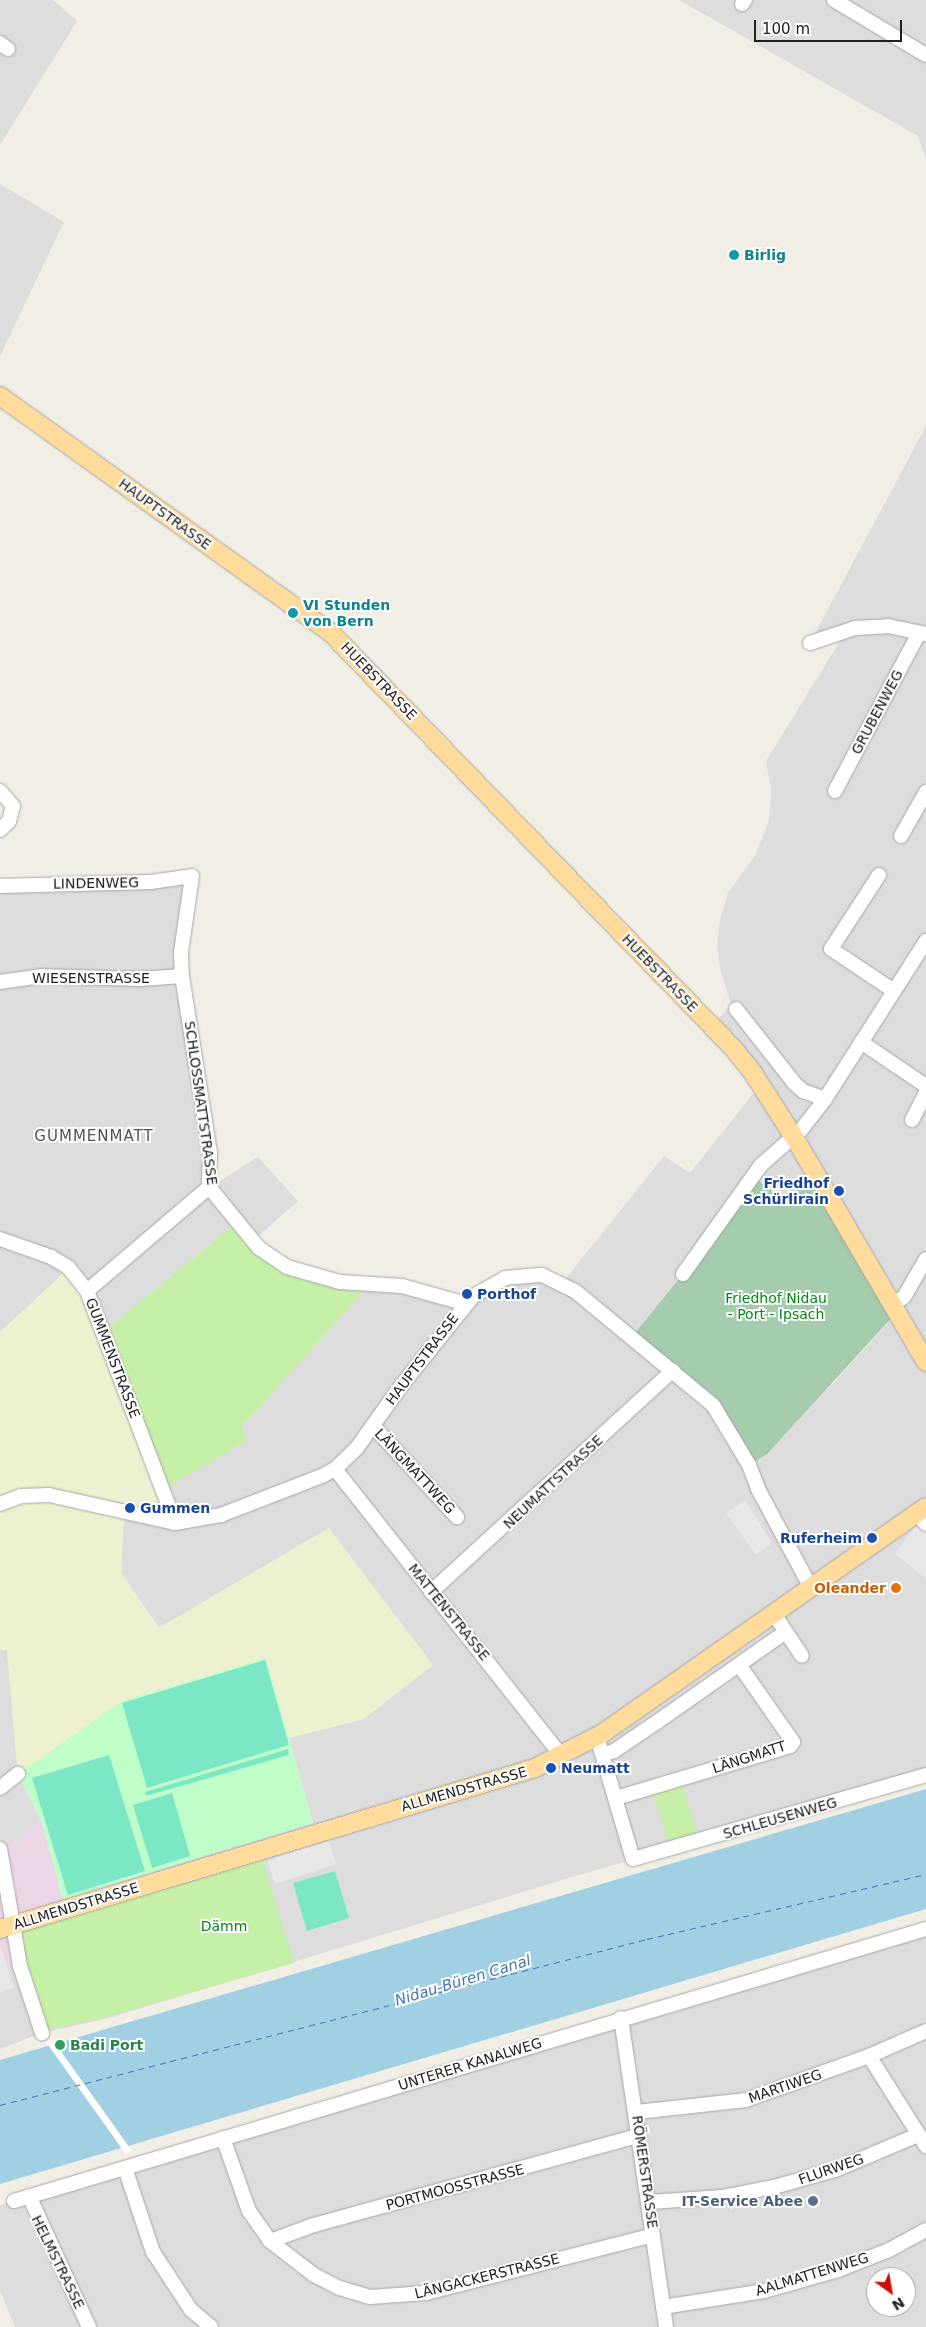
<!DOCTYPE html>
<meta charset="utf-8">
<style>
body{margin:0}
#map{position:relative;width:926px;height:2327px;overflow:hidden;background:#f1eee5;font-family:"DejaVu Sans",sans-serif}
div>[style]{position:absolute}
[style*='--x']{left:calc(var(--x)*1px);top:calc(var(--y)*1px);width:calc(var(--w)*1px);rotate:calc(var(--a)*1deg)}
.residential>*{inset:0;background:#dedddd}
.industrial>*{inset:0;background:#ebd6e6}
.farmland>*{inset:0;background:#edf1cf}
.grass>*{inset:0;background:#c6efa7}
.cemetery>*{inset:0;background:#a4ccad}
.park>*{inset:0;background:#bffec8}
.pitch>*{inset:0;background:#7ce7c5}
.parking>*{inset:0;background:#e8e8e8}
.water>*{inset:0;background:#a2d0e3}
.pier>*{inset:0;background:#fff}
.ferry>*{height:1px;margin-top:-0.5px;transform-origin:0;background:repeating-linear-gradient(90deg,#4276b9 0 6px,transparent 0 11px)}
.roads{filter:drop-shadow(0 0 1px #a7a7a7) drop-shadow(0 0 1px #a7a7a7)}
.minor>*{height:14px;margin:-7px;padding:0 7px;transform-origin:7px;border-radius:7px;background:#fff}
.major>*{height:18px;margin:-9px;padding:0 9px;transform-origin:9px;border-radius:9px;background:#ffdb9c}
.dots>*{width:14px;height:14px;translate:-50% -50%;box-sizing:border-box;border:2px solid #fff;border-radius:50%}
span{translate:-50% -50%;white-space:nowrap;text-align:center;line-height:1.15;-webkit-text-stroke:4px #fff;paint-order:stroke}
.culture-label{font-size:14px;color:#0d838f;font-weight:700}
.left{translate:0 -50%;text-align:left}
.street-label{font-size:14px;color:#202020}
.transit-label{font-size:14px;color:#164399;font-weight:700}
.right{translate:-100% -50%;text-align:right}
.park-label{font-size:14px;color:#018a16}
.food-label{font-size:14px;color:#c56008;font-weight:700}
.leisure-label{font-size:14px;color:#27864d;font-weight:700}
.service-label{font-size:14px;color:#4e5e75;font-weight:700}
.neighbourhood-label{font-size:15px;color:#535353;letter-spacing:1px}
.water-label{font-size:15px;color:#4276b9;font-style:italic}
.north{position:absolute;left:866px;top:2267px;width:50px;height:50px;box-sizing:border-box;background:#fff;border:1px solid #a6a6a6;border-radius:50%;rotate:148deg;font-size:14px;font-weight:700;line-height:20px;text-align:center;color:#202020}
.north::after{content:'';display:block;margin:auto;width:18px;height:22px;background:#cf0d00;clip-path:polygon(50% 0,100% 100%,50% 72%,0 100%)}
.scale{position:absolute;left:754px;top:20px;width:148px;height:22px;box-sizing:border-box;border:2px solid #202020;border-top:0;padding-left:6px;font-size:15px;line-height:18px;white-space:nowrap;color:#202020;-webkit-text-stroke:4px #fff;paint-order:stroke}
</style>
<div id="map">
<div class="residential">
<i style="clip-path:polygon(0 0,53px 0,77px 21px,0 145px)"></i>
<i style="clip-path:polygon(679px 0,926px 0,926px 159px,918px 136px)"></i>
<i style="clip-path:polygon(0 184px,64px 222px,0 356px)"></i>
<i style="clip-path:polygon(926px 426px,926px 1775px,579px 1875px,109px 2018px,42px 2033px,0 2049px,0 1972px,13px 1968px,63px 1899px,313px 1823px,289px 1738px,364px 1719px,329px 1528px,159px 1628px,121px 1573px,124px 1512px,248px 1440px,241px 1428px,370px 1284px,466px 1303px,505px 1278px,563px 1282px,664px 1156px,690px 1173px,756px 1090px,811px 1178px,788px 1197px,779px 1196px,754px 1176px,826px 1391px,897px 1313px,716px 1021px,731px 1005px,720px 968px,717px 945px,720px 920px,728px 893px,756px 854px,769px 820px,771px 790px,766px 761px,840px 641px,812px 639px)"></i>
<i style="clip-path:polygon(192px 876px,181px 952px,210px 1187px,258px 1157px,298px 1201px,255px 1239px,237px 1222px,109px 1327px,69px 1269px,0 1332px,0 886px)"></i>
<i style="clip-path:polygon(0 1650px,7px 1650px,18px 1774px,41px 1820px,0 1859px)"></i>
<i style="clip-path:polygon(evenodd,926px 1929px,926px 2327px,15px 2327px,0 2291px,0 2205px,926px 1929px,876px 2277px,906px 2277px,906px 2307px,876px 2307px,876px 2277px)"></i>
</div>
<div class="industrial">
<i style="clip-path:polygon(41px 1820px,63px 1899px,13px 1968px,0 1972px,0 1859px)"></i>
</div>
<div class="farmland">
<i style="clip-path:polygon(69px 1268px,77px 1278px,175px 1523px,124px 1513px,121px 1573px,159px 1628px,329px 1528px,433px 1665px,364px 1719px,289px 1738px,266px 1658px,122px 1701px,18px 1774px,7px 1650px,0 1650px,0 1332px)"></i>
</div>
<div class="grass">
<i style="clip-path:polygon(237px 1222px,287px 1267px,370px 1284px,241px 1428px,248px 1440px,163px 1490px,87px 1291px,109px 1327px)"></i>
<i style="clip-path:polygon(681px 1782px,699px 1838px,669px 1846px,652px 1790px)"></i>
<i style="clip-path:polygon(262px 1857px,294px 1963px,99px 2019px,40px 2031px,13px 1931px)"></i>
</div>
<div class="cemetery">
<i style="clip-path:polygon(753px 1176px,779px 1196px,788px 1197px,811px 1178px,897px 1312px,767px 1454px,749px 1465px,725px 1421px,632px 1337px,683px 1274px)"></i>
</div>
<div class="park">
<i style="clip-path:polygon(266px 1658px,313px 1823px,63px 1899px,41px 1820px,18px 1774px,122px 1701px)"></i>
</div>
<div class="pitch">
<i style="clip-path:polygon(265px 1660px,289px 1745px,147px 1788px,122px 1703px)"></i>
<i style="clip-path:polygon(288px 1749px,289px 1755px,146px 1796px,145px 1792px)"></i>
<i style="clip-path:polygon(109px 1755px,145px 1871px,68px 1895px,32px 1778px)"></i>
<i style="clip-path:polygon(172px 1793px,190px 1856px,152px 1868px,133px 1805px)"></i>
<i style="clip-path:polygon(335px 1871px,349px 1918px,307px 1931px,293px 1883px)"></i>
</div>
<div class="parking">
<i style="clip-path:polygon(745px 1500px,772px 1543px,756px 1555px,726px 1513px)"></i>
<i style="clip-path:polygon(918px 1522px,926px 1528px,926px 1579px,895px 1554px)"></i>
<i style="clip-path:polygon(329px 1841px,336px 1864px,275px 1884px,267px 1860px)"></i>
<i style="clip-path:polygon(0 1945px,14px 1988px,0 1992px)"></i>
</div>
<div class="water">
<i style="clip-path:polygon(926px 1789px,926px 1909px,0 2184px,0 2060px)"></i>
</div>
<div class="pier">
<i style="clip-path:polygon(52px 2039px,132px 2151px,125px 2153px,46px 2042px)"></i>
</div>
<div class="ferry">
<i style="--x:0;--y:2105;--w:668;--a:-14.39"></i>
<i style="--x:647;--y:1939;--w:286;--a:-13.1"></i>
</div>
<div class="roads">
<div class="minor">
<i style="--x:834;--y:0;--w:107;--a:30.9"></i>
<i style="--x:742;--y:4;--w:5;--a:-53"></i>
<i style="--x:0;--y:43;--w:10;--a:37"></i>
<i style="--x:810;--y:643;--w:47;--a:-18.4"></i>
<i style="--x:855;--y:628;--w:33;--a:-3"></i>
<i style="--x:888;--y:626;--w:39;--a:12"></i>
<i style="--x:0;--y:791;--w:20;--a:49"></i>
<i style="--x:13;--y:806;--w:16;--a:105"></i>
<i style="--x:9;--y:821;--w:13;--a:135"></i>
<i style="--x:835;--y:791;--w:179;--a:-62"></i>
<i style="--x:901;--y:836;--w:51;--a:-60.4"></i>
<i style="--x:879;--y:875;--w:88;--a:123"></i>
<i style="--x:831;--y:949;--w:76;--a:33.7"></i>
<i style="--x:0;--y:886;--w:151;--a:-1.5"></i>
<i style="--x:151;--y:882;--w:41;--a:-8.3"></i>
<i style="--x:192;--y:876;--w:77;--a:98.2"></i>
<i style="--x:181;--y:952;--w:24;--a:88"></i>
<i style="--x:182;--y:976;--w:178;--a:81"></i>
<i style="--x:210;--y:1152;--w:35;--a:92"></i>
<i style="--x:0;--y:982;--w:41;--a:-8.3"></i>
<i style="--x:41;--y:976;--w:100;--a:1.7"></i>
<i style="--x:141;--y:979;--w:41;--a:-4.2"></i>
<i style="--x:736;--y:1009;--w:95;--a:51.8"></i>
<i style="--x:795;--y:1084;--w:11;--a:41"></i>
<i style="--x:803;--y:1091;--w:23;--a:20"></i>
<i style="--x:861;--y:1042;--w:78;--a:34.1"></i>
<i style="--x:912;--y:1120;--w:31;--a:-63"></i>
<i style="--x:209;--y:1187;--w:79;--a:50.7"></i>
<i style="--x:259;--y:1248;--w:34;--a:34"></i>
<i style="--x:287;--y:1267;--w:55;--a:15.8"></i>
<i style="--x:340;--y:1282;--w:62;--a:3.7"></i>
<i style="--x:402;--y:1286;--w:66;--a:15.7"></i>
<i style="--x:0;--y:1239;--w:54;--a:19.4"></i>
<i style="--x:51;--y:1257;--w:21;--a:31"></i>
<i style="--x:69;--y:1268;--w:29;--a:52"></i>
<i style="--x:87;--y:1291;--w:248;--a:69.2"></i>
<i style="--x:683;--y:1274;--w:134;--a:-54.4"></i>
<i style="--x:761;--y:1165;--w:53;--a:-41.2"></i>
<i style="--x:801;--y:1130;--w:39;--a:-52"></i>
<i style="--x:825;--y:1099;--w:188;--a:-57.4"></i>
<i style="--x:87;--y:1291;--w:160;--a:-40.4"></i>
<i style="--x:892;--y:1305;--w:14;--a:-34"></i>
<i style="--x:904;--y:1297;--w:44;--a:-59.9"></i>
<i style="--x:373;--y:1426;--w:124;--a:47.3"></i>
<i style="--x:335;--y:1469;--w:366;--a:51.7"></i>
<i style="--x:0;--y:1504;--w:22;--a:-21"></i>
<i style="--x:21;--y:1496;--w:28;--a:-2"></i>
<i style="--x:49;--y:1495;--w:129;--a:12.5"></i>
<i style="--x:175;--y:1523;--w:47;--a:-9.9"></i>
<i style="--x:221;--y:1515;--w:110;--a:-21.2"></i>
<i style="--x:324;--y:1475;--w:13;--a:-29"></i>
<i style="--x:335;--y:1469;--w:29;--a:-44"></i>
<i style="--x:356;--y:1449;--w:77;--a:-54.5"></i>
<i style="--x:401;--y:1386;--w:115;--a:-51.3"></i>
<i style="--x:473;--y:1296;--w:37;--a:-29"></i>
<i style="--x:505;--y:1278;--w:37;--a:-5"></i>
<i style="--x:542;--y:1275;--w:37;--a:26"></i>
<i style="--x:575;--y:1291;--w:179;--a:39.6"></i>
<i style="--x:713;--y:1405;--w:70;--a:59"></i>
<i style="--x:749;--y:1465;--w:26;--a:69"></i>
<i style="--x:758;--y:1489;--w:112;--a:61.8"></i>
<i style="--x:917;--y:1513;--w:14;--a:51"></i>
<i style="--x:431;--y:1592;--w:328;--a:-42.5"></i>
<i style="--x:774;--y:1614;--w:50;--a:56.3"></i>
<i style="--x:597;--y:1737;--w:127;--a:73.6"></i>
<i style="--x:633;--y:1859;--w:305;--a:-16"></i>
<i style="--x:603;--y:1754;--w:11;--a:-15"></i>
<i style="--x:614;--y:1751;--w:52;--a:-34"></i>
<i style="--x:657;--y:1722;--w:155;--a:-35"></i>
<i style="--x:0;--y:1788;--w:23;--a:-38"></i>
<i style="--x:616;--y:1798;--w:182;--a:-16.6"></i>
<i style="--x:790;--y:1746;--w:5;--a:-53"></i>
<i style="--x:793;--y:1742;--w:93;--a:-124.9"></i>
<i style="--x:0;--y:1849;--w:119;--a:80.3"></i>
<i style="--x:20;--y:1966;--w:71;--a:71.8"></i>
<i style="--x:621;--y:2018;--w:312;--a:81.7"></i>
<i style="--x:869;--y:2056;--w:107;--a:57.7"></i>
<i style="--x:637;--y:2112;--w:110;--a:-6.3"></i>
<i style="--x:746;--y:2100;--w:131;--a:-19.7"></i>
<i style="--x:869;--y:2056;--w:62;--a:-23.7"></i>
<i style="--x:223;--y:2138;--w:77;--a:70.4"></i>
<i style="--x:249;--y:2211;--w:37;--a:55"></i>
<i style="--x:270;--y:2241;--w:56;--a:37.7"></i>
<i style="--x:314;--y:2275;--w:29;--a:27"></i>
<i style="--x:340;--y:2288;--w:31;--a:17"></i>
<i style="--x:370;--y:2297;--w:56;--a:-4.1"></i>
<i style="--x:426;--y:2293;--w:234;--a:-14.3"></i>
<i style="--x:125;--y:2168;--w:89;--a:71.6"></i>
<i style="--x:153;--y:2252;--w:69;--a:56.8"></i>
<i style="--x:191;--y:2310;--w:26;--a:40"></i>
<i style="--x:29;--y:2196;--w:144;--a:65.4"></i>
<i style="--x:14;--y:2201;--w:952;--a:-16.61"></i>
<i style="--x:650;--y:2202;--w:72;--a:-4"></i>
<i style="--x:722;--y:2197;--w:53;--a:-10.9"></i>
<i style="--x:774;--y:2187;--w:63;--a:-15.6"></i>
<i style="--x:835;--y:2170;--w:90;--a:-22.9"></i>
<i style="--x:270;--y:2241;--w:47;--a:-20"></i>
<i style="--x:314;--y:2225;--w:338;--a:-15.4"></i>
<i style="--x:663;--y:2307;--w:102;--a:-9"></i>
<i style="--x:764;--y:2291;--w:77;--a:-15.8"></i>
<i style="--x:838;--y:2270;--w:55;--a:-21.4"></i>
<i style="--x:889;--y:2250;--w:42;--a:-28.4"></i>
</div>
<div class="major">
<i style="--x:0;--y:396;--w:407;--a:35.6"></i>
<i style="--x:331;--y:633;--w:578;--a:45.91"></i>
<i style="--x:733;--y:1048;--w:32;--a:51"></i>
<i style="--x:753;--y:1073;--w:76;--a:57.4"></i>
<i style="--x:794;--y:1137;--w:261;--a:59.6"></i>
<i style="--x:0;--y:1929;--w:559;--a:-16.75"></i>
<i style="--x:535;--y:1768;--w:76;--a:-27.2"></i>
<i style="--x:603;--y:1733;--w:394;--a:-35"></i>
</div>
</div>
<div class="dots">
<i style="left:734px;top:255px;background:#0f9aa8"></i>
<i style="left:293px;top:613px;background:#0f9aa8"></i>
<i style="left:839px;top:1191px;background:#1a4fb4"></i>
<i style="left:467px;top:1294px;background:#1a4fb4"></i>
<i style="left:130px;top:1508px;background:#1a4fb4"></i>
<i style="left:872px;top:1538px;background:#1a4fb4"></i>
<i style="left:896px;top:1588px;background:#e8710a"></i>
<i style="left:551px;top:1768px;background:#1a4fb4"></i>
<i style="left:60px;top:2045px;background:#2e9e5b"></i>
<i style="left:813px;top:2201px;background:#5c6f8a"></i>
</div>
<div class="culture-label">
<span class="left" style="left:744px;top:255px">Birlig</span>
<span class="left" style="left:303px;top:613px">VI Stunden<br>von Bern</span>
</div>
<div class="street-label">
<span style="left:165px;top:514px;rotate:36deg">HAUPTSTRASSE</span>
<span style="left:379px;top:681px;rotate:46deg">HUEBSTRASSE</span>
<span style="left:877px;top:712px;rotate:-62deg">GRUBENWEG</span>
<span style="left:96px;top:883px;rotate:-1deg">LINDENWEG</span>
<span style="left:660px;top:973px;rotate:46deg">HUEBSTRASSE</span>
<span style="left:91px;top:978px">WIESENSTRASSE</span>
<span style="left:201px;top:1103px;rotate:82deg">SCHLOSSMATTSTRASSE</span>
<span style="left:113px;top:1358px;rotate:69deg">GUMMENSTRASSE</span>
<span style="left:422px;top:1359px;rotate:-53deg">HAUPTSTRASSE</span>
<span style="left:415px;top:1471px;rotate:47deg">LÄNGMATTWEG</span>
<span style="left:553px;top:1482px;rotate:-43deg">NEUMATTSTRASSE</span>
<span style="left:449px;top:1612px;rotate:51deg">MATTENSTRASSE</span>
<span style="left:749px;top:1757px;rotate:-18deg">LÄNGMATT</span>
<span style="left:464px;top:1789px;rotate:-16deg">ALLMENDSTRASSE</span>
<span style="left:780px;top:1818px;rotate:-16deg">SCHLEUSENWEG</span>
<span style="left:76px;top:1906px;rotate:-17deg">ALLMENDSTRASSE</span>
<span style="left:470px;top:2064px;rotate:-17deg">UNTERER KANALWEG</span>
<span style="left:785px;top:2086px;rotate:-19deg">MARTIWEG</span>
<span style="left:831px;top:2169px;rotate:-19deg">FLURWEG</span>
<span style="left:645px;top:2172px;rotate:82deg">RÖMERSTRASSE</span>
<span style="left:455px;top:2187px;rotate:-15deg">PORTMOOSSTRASSE</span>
<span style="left:58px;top:2262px;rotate:64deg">HELMSTRASSE</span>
<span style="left:812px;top:2274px;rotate:-17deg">AALMATTENWEG</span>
<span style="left:487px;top:2276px;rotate:-14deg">LÄNGACKERSTRASSE</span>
</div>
<div class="transit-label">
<span class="right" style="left:829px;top:1191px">Friedhof<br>Schürlirain</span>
<span class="left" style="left:477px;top:1294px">Porthof</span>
<span class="left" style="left:140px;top:1508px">Gummen</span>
<span class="right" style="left:862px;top:1538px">Ruferheim</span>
<span class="left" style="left:561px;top:1768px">Neumatt</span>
</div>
<div class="park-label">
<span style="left:776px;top:1306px">Friedhof Nidau<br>- Port - Ipsach</span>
<span style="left:224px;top:1926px">Dämm</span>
</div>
<div class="food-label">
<span class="right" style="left:886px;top:1588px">Oleander</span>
</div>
<div class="leisure-label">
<span class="left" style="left:70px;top:2045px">Badi Port</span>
</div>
<div class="service-label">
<span class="right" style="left:803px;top:2201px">IT-Service Abee</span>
</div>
<div class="neighbourhood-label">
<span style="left:94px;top:1137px">GUMMENMATT</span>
</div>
<div class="water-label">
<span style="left:463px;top:1981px;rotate:-17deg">Nidau-Büren Canal</span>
</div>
<div class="north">N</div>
<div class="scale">100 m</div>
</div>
